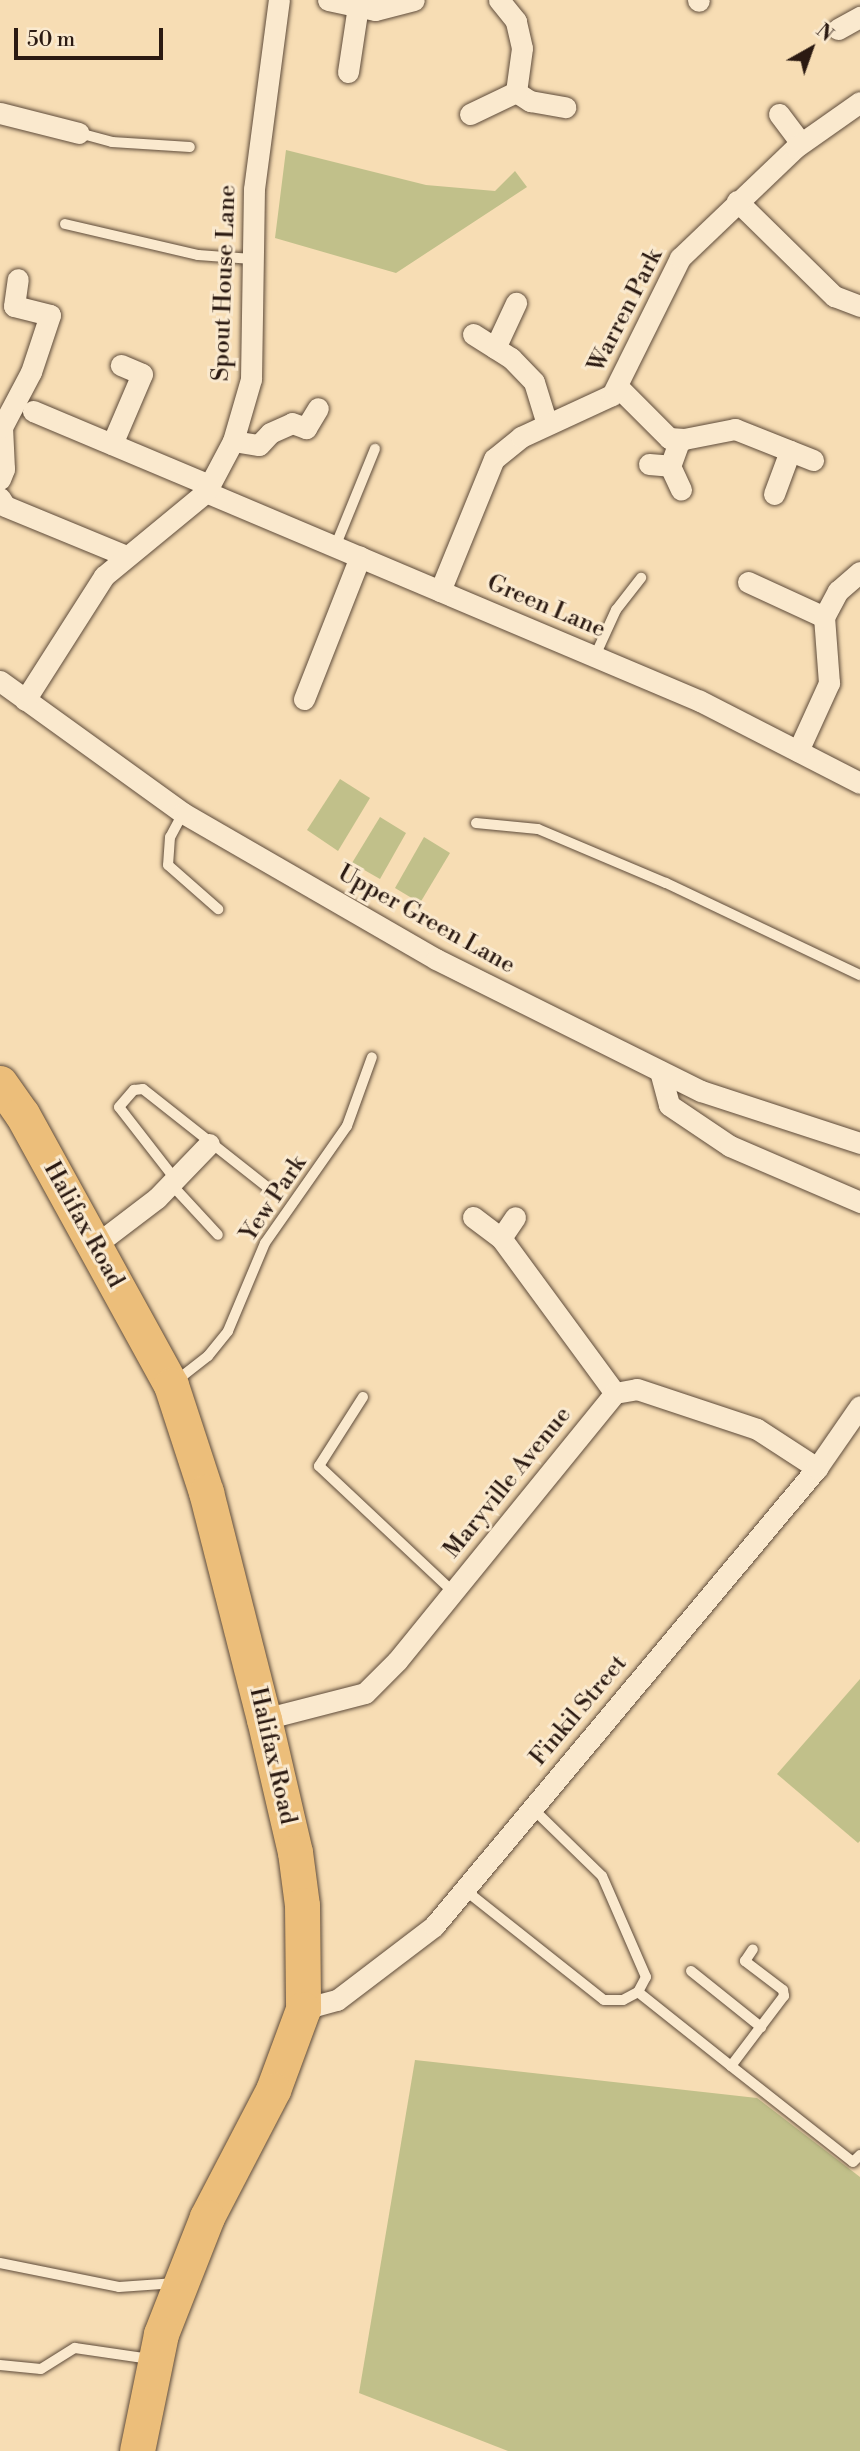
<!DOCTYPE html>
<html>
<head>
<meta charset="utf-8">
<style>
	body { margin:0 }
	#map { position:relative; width:860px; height:2451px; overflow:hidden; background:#f7ddb4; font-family:"Libre Bodoni",serif }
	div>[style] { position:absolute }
	.green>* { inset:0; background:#c1c08a }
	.roads { filter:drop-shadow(0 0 2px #5e4b3a) drop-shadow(0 0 2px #5e4b3a) }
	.lane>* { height:10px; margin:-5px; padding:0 5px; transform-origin:5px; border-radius:5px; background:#fae9ce }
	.street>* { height:21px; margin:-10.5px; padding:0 10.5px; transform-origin:10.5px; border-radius:10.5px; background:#fae9ce }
	.primary>* { height:35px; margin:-17.5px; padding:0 17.5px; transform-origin:17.5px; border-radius:17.5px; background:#ecbe7a }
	span { translate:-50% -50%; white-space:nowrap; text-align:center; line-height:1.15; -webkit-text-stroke:6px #fae9ce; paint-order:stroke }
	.street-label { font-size:24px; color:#2b1a12 }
	.north { position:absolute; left:776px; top:14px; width:70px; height:70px; -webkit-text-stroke:5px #fae9ce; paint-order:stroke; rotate:40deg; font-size:19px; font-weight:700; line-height:28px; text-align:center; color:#2b1a12 }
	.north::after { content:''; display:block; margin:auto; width:24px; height:32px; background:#2b1a12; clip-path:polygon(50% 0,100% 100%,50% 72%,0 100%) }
	.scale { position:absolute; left:14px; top:28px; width:149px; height:32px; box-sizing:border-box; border:4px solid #2b1a12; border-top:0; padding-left:9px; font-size:21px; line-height:24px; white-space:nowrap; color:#2b1a12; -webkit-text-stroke:5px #fae9ce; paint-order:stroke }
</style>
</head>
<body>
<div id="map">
	<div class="green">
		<i style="clip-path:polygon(286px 150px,426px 185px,495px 191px,515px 171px,527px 187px,396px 273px,275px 238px)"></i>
		<i style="clip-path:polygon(340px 779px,370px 798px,338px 851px,307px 830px)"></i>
		<i style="clip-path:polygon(380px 817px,406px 833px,380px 879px,352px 863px)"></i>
		<i style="clip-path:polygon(424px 837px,450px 853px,420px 903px,395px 888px)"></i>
		<i style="clip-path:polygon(860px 1679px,860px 1841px,858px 1843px,777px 1774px)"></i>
		<i style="clip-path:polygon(415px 2060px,757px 2098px,860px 2177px,860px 2451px,508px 2451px,359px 2393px)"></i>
	</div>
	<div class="roads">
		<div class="lane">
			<i style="left:79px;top:133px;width:34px;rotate:15deg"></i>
			<i style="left:112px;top:142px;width:78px;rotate:3.7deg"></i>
			<i style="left:65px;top:224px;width:137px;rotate:13.1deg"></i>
			<i style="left:198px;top:255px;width:54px;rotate:4.2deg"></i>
			<i style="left:335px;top:547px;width:106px;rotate:-67.8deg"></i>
			<i style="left:595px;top:656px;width:51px;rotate:-65.5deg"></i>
			<i style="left:616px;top:610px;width:41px;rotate:-52deg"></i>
			<i style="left:183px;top:813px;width:27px;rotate:118deg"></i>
			<i style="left:170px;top:837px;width:28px;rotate:94deg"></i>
			<i style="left:168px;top:865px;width:67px;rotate:41.3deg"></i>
			<i style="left:476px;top:823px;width:62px;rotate:5.5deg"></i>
			<i style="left:538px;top:829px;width:139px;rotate:22.9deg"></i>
			<i style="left:666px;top:883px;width:215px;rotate:25.4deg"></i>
			<i style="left:175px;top:1179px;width:91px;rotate:-127.9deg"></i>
			<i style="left:119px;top:1107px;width:23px;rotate:-49deg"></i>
			<i style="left:134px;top:1090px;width:9px;rotate:-6deg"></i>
			<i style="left:143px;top:1089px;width:163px;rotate:38.3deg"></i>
			<i style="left:171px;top:1184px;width:69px;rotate:47.3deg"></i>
			<i style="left:176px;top:1381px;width:41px;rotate:-38deg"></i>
			<i style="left:208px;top:1356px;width:32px;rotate:-51deg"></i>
			<i style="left:228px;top:1331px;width:95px;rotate:-67.2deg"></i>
			<i style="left:265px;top:1243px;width:143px;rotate:-55deg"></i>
			<i style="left:347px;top:1126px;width:73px;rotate:-70.1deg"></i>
			<i style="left:363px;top:1397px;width:82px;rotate:122.5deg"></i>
			<i style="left:319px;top:1466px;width:184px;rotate:43.2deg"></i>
			<i style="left:465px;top:1890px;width:177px;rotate:38.4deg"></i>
			<i style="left:604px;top:2000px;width:19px"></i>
			<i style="left:623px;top:2000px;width:17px;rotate:-28deg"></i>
			<i style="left:638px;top:1992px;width:17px;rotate:-62deg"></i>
			<i style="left:646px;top:1977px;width:110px;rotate:-113.5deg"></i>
			<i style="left:602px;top:1876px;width:98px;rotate:-135.8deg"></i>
			<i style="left:691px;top:1971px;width:90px;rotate:38.7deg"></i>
			<i style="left:638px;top:1992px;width:119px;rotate:38.5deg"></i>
			<i style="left:731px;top:2066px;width:88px;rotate:-52.9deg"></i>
			<i style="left:784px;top:1996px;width:6px;rotate:-99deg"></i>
			<i style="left:783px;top:1990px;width:48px;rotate:-142.7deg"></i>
			<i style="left:745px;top:1961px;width:14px;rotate:-56deg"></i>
			<i style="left:731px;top:2066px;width:155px;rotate:38.2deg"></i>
			<i style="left:853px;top:2162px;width:10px;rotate:-45deg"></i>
			<i style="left:0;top:2263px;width:121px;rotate:11.4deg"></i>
			<i style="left:119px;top:2287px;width:57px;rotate:-4deg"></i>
			<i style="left:0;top:2365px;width:41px;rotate:5.6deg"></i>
			<i style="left:41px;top:2369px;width:40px;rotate:-32deg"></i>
			<i style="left:75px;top:2348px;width:76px;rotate:8.3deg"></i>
		</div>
		<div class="street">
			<i style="left:328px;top:0;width:48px;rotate:12deg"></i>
			<i style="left:375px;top:10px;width:40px;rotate:-14.4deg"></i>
			<i style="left:698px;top:0;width:1px;rotate:45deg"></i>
			<i style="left:838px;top:29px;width:25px;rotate:-29deg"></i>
			<i style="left:348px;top:72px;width:67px;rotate:-81.4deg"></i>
			<i style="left:516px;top:92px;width:17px;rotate:33deg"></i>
			<i style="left:530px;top:101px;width:36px;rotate:10deg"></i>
			<i style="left:0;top:113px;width:81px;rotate:14.2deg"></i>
			<i style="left:470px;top:114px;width:51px;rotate:-25.6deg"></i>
			<i style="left:516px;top:92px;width:44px;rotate:-82.2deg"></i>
			<i style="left:522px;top:48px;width:28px;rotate:-103deg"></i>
			<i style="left:516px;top:21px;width:27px;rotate:-129deg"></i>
			<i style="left:779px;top:114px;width:36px;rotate:53deg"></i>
			<i style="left:737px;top:201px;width:136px;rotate:44.4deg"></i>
			<i style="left:834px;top:296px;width:28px;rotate:21deg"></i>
			<i style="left:473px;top:334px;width:45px;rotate:32.3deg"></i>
			<i style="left:511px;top:358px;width:33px;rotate:46deg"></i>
			<i style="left:534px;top:382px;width:44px;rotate:72.8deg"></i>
			<i style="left:495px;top:348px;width:50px;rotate:-65deg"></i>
			<i style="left:617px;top:386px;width:74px;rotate:45deg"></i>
			<i style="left:669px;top:438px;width:15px;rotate:4deg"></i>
			<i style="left:684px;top:439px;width:52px;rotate:-11.1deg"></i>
			<i style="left:735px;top:429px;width:84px;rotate:21.7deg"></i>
			<i style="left:33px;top:411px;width:191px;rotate:22.8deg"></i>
			<i style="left:680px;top:439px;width:29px;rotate:110deg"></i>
			<i style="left:670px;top:466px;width:26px;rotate:65deg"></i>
			<i style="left:233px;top:441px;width:26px;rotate:9deg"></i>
			<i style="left:259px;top:445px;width:16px;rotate:-47deg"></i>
			<i style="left:270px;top:433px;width:24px;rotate:-24deg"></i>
			<i style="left:292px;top:423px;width:15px;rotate:20deg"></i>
			<i style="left:306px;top:428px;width:23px;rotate:-59deg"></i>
			<i style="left:112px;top:444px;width:76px;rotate:-66.8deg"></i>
			<i style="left:142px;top:374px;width:23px;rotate:-157deg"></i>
			<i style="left:649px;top:464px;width:21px;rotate:5deg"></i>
			<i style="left:0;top:479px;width:11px;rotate:-68deg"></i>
			<i style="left:4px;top:469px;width:42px;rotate:-92.7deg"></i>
			<i style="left:2px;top:427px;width:62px;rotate:-62.2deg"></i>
			<i style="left:31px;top:372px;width:60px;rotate:-71.6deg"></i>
			<i style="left:50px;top:315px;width:37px;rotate:-166deg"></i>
			<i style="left:14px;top:306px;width:27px;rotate:-82deg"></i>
			<i style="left:206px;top:492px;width:536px;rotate:22.93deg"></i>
			<i style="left:700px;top:701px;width:180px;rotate:27.1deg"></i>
			<i style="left:774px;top:494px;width:46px;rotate:-69.6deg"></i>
			<i style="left:0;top:498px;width:9px;rotate:58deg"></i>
			<i style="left:5px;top:506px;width:129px;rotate:22.4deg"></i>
			<i style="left:748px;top:582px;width:84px;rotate:24.7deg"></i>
			<i style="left:440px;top:591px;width:143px;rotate:-67.8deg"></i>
			<i style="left:494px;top:459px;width:35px;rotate:-39deg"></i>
			<i style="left:521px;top:437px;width:100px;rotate:-24.8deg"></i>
			<i style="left:612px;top:395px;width:153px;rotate:-63.6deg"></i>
			<i style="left:680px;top:258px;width:161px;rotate:-43.7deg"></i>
			<i style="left:796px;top:147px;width:78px;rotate:-35.1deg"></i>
			<i style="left:0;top:681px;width:226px;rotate:35.8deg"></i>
			<i style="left:183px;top:813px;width:292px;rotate:30deg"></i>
			<i style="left:436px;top:959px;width:296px;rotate:26.5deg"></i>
			<i style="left:701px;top:1091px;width:167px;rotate:18.1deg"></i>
			<i style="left:304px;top:699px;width:153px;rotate:-68.5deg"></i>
			<i style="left:25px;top:700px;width:147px;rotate:-57.5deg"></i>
			<i style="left:104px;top:576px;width:132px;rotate:-39.5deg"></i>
			<i style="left:206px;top:492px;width:58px;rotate:-62.1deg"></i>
			<i style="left:233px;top:441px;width:65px;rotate:-73.8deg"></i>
			<i style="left:251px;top:379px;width:190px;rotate:-89.1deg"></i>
			<i style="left:254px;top:189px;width:191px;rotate:-82.5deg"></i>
			<i style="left:798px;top:751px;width:75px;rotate:-65.5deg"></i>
			<i style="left:829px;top:683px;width:66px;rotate:-94.3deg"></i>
			<i style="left:824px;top:617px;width:30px;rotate:-62deg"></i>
			<i style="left:838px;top:591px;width:29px;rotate:-41deg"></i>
			<i style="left:660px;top:1071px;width:35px;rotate:75deg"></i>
			<i style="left:669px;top:1105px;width:73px;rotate:33.9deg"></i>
			<i style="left:730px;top:1146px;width:142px;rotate:23.3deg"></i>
			<i style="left:473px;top:1217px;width:35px;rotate:37deg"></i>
			<i style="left:501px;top:1238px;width:192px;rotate:53.7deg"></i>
			<i style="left:501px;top:1238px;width:25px;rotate:-56deg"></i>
			<i style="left:94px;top:1246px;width:79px;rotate:-37.3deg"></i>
			<i style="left:157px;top:1198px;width:75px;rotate:-46.1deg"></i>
			<i style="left:264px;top:1719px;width:104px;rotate:-14.4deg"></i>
			<i style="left:365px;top:1693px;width:45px;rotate:-45deg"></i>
			<i style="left:397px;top:1661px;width:345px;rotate:-50.9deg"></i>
			<i style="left:615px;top:1393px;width:22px;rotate:-10deg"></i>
			<i style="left:637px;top:1389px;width:126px;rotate:18.4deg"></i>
			<i style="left:757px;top:1429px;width:72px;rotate:33deg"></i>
			<i style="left:303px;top:2009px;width:35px;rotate:-15deg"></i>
			<i style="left:337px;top:2000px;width:122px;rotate:-37.3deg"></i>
			<i style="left:434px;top:1926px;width:597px;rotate:-50.1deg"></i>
			<i style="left:817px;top:1468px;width:75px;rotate:-55.3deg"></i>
		</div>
		<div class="primary">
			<i style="left:0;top:1083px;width:38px;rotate:55deg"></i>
			<i style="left:22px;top:1114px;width:309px;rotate:61.2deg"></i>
			<i style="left:171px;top:1385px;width:113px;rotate:71.9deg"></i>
			<i style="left:206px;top:1492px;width:234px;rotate:75.7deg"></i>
			<i style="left:264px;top:1719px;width:137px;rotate:76.9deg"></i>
			<i style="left:295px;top:1852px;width:53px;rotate:82.5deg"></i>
			<i style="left:302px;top:1905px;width:104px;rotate:89.4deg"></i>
			<i style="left:303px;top:2009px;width:86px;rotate:110.3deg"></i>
			<i style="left:273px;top:2090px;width:143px;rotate:117.5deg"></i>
			<i style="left:207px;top:2217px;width:126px;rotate:111.5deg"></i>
			<i style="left:161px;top:2334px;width:119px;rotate:101.6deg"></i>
		</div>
	</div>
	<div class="street-label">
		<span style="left:225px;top:283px;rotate:-88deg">Spout House Lane</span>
		<span style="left:626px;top:311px;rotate:-63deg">Warren Park</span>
		<span style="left:546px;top:607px;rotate:23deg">Green Lane</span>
		<span style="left:426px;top:920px;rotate:29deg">Upper Green Lane</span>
		<span style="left:274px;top:1199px;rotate:-56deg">Yew Park</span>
		<span style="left:83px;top:1225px;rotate:61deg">Halifax Road</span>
		<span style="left:508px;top:1483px;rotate:-51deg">Maryville Avenue</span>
		<span style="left:579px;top:1711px;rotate:-50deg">Finkil Street</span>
		<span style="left:272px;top:1756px;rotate:77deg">Halifax Road</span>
	</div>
	<div class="north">N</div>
	<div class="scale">50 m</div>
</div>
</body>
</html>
